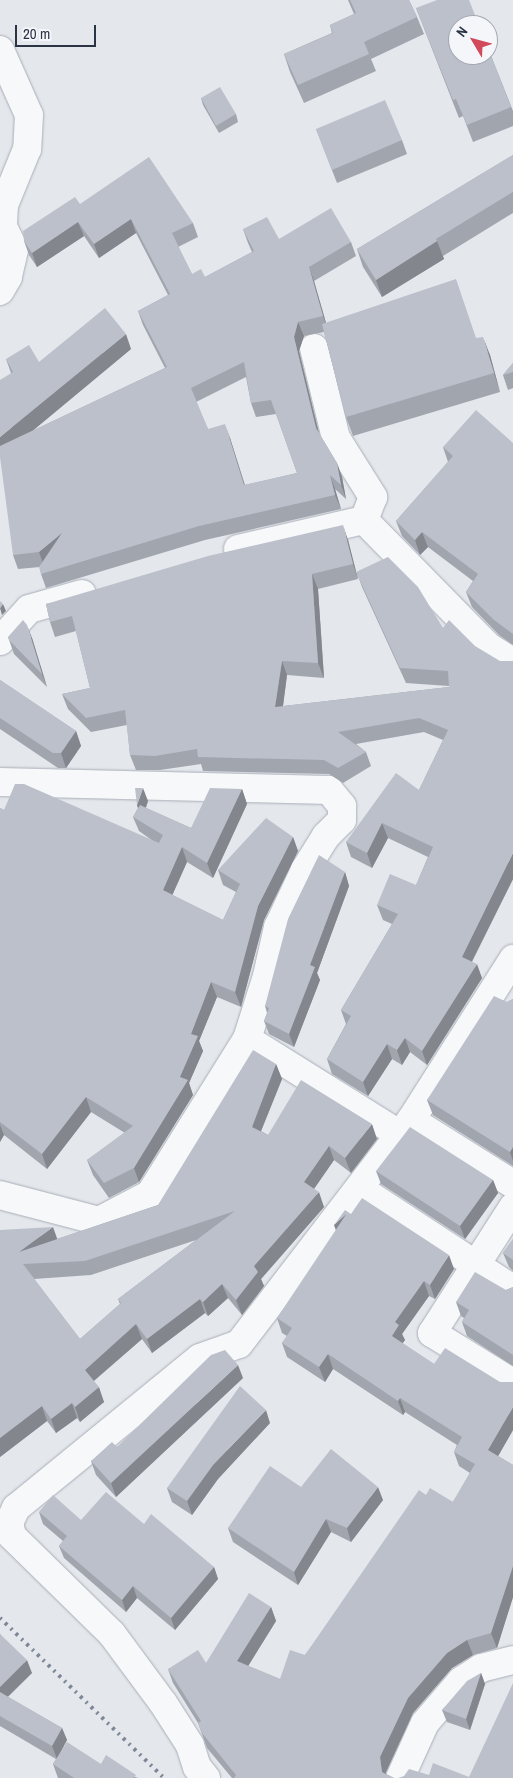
<!DOCTYPE html>
<html>
<head>
<meta charset="utf-8">
<style>
	body { margin:0 }
	#map { position:relative; width:513px; height:1778px; overflow:hidden; background:#e4e7ec; font-family:"Archivo Narrow",sans-serif }
	div>[style] { position:absolute }
	.roads { filter:drop-shadow(0 0 1px #a9aeb7) drop-shadow(0 0 1px #a9aeb7) }
	.minor>* { height:28px; margin:-14px; padding:0 14px; transform-origin:14px; border-radius:14px; background:#f7f8fa }
	.rail>* { height:4px; margin-top:-2px; transform-origin:0; background:repeating-linear-gradient(90deg,#7d8696 0 2.5px,transparent 0 7.5px) }
	.wall>* { inset:0; background:#a1a5ae }
	.shaded-wall>* { inset:0; background:#83868d }
	.building>* { inset:0; background:#bbc0ca }
	span { translate:-50% -50%; white-space:nowrap; text-align:center; line-height:1.15; -webkit-text-stroke:4px #f4f6f9; paint-order:stroke }
	.north { position:absolute; left:448px; top:15px; width:50px; height:50px; box-sizing:border-box; background:#f4f6f9; border:1px solid #a4a8b1; border-radius:50%; rotate:307deg; font-size:14px; font-weight:700; line-height:20px; text-align:center; color:#2b3445 }
	.north::after { content:''; display:block; margin:auto; width:18px; height:22px; background:#d1495b; clip-path:polygon(50% 0,100% 100%,50% 72%,0 100%) }
	.scale { position:absolute; left:15px; top:25px; width:81px; height:22px; box-sizing:border-box; border:2px solid #2b3445; border-top:0; padding-left:6px; font-size:15px; line-height:18px; white-space:nowrap; color:#2b3445; -webkit-text-stroke:4px #f4f6f9; paint-order:stroke }
</style>
</head>
<body>
<div id="map">
	<div class="roads">
		<div class="minor">
			<i style="left:0;top:50px;width:71px;rotate:66deg"></i>
			<i style="left:29px;top:115px;width:34px;rotate:93deg"></i>
			<i style="left:27px;top:149px;width:61px;rotate:112.3deg"></i>
			<i style="left:4px;top:205px;width:22px;rotate:93deg"></i>
			<i style="left:3px;top:227px;width:25px;rotate:64deg"></i>
			<i style="left:14px;top:250px;width:28px;rotate:103deg"></i>
			<i style="left:8px;top:277px;width:16px;rotate:120deg"></i>
			<i style="left:314px;top:348px;width:93px;rotate:76.3deg"></i>
			<i style="left:336px;top:438px;width:70px;rotate:57.9deg"></i>
			<i style="left:373px;top:497px;width:25px;rotate:111deg"></i>
			<i style="left:364px;top:520px;width:178px;rotate:45.5deg"></i>
			<i style="left:489px;top:647px;width:28px;rotate:32deg"></i>
			<i style="left:238px;top:549px;width:129px;rotate:-13deg"></i>
			<i style="left:0;top:641px;width:43px;rotate:-47.8deg"></i>
			<i style="left:29px;top:609px;width:55px;rotate:-15.8deg"></i>
			<i style="left:0;top:782px;width:329px;rotate:1.4deg"></i>
			<i style="left:329px;top:790px;width:21px;rotate:51deg"></i>
			<i style="left:342px;top:806px;width:14px;rotate:90deg"></i>
			<i style="left:342px;top:820px;width:23px;rotate:135deg"></i>
			<i style="left:326px;top:836px;width:40px;rotate:122deg"></i>
			<i style="left:305px;top:870px;width:63px;rotate:115.3deg"></i>
			<i style="left:278px;top:927px;width:50px;rotate:102.7deg"></i>
			<i style="left:267px;top:976px;width:66px;rotate:107.6deg"></i>
			<i style="left:247px;top:1039px;width:183px;rotate:122deg"></i>
			<i style="left:150px;top:1194px;width:58px;rotate:152.1deg"></i>
			<i style="left:99px;top:1221px;width:102px;rotate:-165.3deg"></i>
			<i style="left:247px;top:1039px;width:179px;rotate:32deg"></i>
			<i style="left:411px;top:1120px;width:120px;rotate:32.1deg"></i>
			<i style="left:360px;top:1189px;width:183px;rotate:33.2deg"></i>
			<i style="left:513px;top:1207px;width:150px;rotate:122.7deg"></i>
			<i style="left:432px;top:1333px;width:95px;rotate:31.7deg"></i>
			<i style="left:206px;top:1778px;width:14px;rotate:-129deg"></i>
			<i style="left:197px;top:1767px;width:23px;rotate:-108deg"></i>
			<i style="left:190px;top:1745px;width:50px;rotate:-122.7deg"></i>
			<i style="left:163px;top:1703px;width:86px;rotate:-126.5deg"></i>
			<i style="left:112px;top:1634px;width:140px;rotate:-135.6deg"></i>
			<i style="left:12px;top:1536px;width:13px;rotate:-103deg"></i>
			<i style="left:9px;top:1523px;width:17px;rotate:-65deg"></i>
			<i style="left:16px;top:1508px;width:237px;rotate:-39.2deg"></i>
			<i style="left:200px;top:1358px;width:41px;rotate:-19.7deg"></i>
			<i style="left:239px;top:1344px;width:282px;rotate:-52.5deg"></i>
			<i style="left:411px;top:1120px;width:191px;rotate:-57.6deg"></i>
			<i style="left:400px;top:1778px;width:60px;rotate:-65.6deg"></i>
			<i style="left:425px;top:1723px;width:55px;rotate:-49.4deg"></i>
			<i style="left:461px;top:1681px;width:24px;rotate:-33deg"></i>
			<i style="left:481px;top:1668px;width:33px;rotate:-14deg"></i>
		</div>
	</div>
	<div class="rail">
		<i style="left:0;top:1618px;width:229px;rotate:44.3deg"></i>
	</div>
	<div class="wall">
		<i style="clip-path:polygon(348px 0,409px 0,417px 17px,424px 34px,371px 59px,376px 71px,304px 103px,290px 72px,284px 54px,332px 33px,330px 25px,354px 14px)"></i>
		<i style="clip-path:polygon(416px 8px,488px 48px,513px 111px,513px 126px,473px 142px,463px 116px,459px 118px)"></i>
		<i style="clip-path:polygon(201px 98px,236px 114px,238px 122px,219px 133px,203px 105px)"></i>
		<i style="clip-path:polygon(316px 129px,402px 140px,407px 154px,337px 183px)"></i>
		<i style="clip-path:polygon(513px 155px,513px 213px,443px 256px,444px 259px,382px 297px,363px 267px,357px 249px)"></i>
		<i style="clip-path:polygon(evenodd,80px 204px,193px 223px,198px 237px,178px 247px,192px 274px,205px 277px,252px 252px,248px 243px,243px 229px,279px 239px,351px 242px,356px 256px,314px 281px,326px 323px,477px 338px,490px 355px,500px 392px,353px 436px,346px 417px,324px 332px,304px 336px,299px 351px,319px 433px,337px 463px,342px 477px,346px 499px,335px 489px,341px 509px,205px 540px,46px 588px,41px 574px,40px 567px,18px 569px,13px 555px,11px 373px,6px 359px,39px 362px,131px 349px,32px 431px,165px 368px,143px 325px,138px 311px,168px 295px,136px 233px,99px 258px,84px 236px,37px 267px,29px 255px,24px 241px,80px 204px,246px 377px,251px 403px,256px 417px,276px 414px,297px 473px,245px 485px,230px 438px,208px 429px,196px 402px,246px 377px)"></i>
		<i style="clip-path:polygon(513px 363px,513px 388px,508px 390px,503px 375px)"></i>
		<i style="clip-path:polygon(513px 443px,513px 645px,499px 635px,472px 607px,466px 592px,473px 581px,428px 547px,420px 555px,402px 536px,396px 521px,448px 462px,443px 447px)"></i>
		<i style="clip-path:polygon(evenodd,348px 540px,356px 572px,443px 628px,513px 879px,472px 962px,482px 978px,427px 1065px,410px 1052px,402px 1065px,392px 1059px,368px 1096px,332px 1074px,327px 1059px,346px 1024px,341px 1010px,392px 924px,383px 920px,377px 905px,416px 885px,428px 857px,388px 838px,372px 868px,351px 857px,346px 842px,419px 790px,443px 740px,424px 732px,356px 744px,366px 752px,371px 766px,343px 783px,329px 774px,203px 771px,201px 764px,160px 770px,136px 770px,130px 755px,127px 725px,91px 732px,68px 709px,62px 694px,90px 688px,76px 631px,55px 637px,50px 622px,46px 604px,348px 540px,357px 573px,362px 587px,406px 683px,449px 686px,449px 687px,283px 706px,287px 675px,324px 678px,318px 589px,358px 579px,357px 573px)"></i>
		<i style="clip-path:polygon(8px 637px,32px 638px,47px 687px,14px 654px)"></i>
		<i style="clip-path:polygon(0 680px,76px 731px,81px 746px,66px 768px,58px 768px,0 729px)"></i>
		<i style="clip-path:polygon(242px 789px,247px 804px,213px 878px,187px 862px,172px 895px,223px 920px,236px 892px,223px 885px,218px 870px,293px 837px,298px 851px,264px 920px,241px 1007px,217px 997px,199px 1041px,203px 1051px,189px 1083px,193px 1095px,139px 1182px,109px 1198px,93px 1175px,87px 1160px,125px 1133px,91px 1112px,47px 1169px,4px 1135px,0 1142px,0 808px,4px 810px,153px 841px,139px 831px,133px 817px,138px 808px,137px 805px,148px 801px,146px 808px,191px 828px)"></i>
		<i style="clip-path:polygon(345px 872px,349px 886px,317px 973px,320px 980px,294px 1047px,269px 1034px,264px 1021px,267px 1013px,265px 1006px)"></i>
		<i style="clip-path:polygon(513px 999px,513px 1166px,433px 1115px,427px 1100px,507px 1002px)"></i>
		<i style="clip-path:polygon(evenodd,276px 1064px,282px 1079px,261px 1131px,268px 1135px,377px 1139px,351px 1173px,334px 1160px,314px 1189px,324px 1207px,261px 1279px,264px 1286px,242px 1315px,228px 1298px,208px 1316px,205px 1313px,152px 1353px,142px 1339px,94px 1381px,104px 1402px,80px 1422px,77px 1418px,56px 1433px,47px 1421px,0 1457px,0 1230px,57px 1239px,158px 1205px,276px 1064px,196px 1240px,118px 1299px,120px 1304px,80px 1339px,34px 1279px,91px 1275px,196px 1240px)"></i>
		<i style="clip-path:polygon(376px 1171px,493px 1180px,498px 1193px,465px 1239px,381px 1184px)"></i>
		<i style="clip-path:polygon(351px 1214px,454px 1269px,435px 1299px,429px 1296px,402px 1334px,405px 1340px,402px 1343px,434px 1364px,500px 1382px,513px 1430px,498px 1456px,513px 1465px,513px 1597px,497px 1648px,473px 1655px,452px 1668px,413px 1713px,386px 1772px,386px 1774px,394px 1778px,232px 1778px,207px 1748px,198px 1723px,173px 1683px,168px 1669px,206px 1663px,271px 1607px,276px 1621px,248px 1666px,280px 1679px,305px 1655px,426px 1495px,453px 1502px,470px 1473px,459px 1466px,454px 1452px,457px 1445px,405px 1412px,403px 1415px,333px 1369px,325px 1382px,287px 1357px,282px 1343px,287px 1336px,282px 1333px,277px 1318px)"></i>
		<i style="clip-path:polygon(513px 1239px,513px 1271px,509px 1267px,503px 1253px)"></i>
		<i style="clip-path:polygon(513px 1287px,513px 1366px,467px 1336px,462px 1322px,464px 1318px,461px 1316px,456px 1302px,506px 1290px)"></i>
		<i style="clip-path:polygon(243px 1378px,116px 1497px,96px 1475px,91px 1461px)"></i>
		<i style="clip-path:polygon(270px 1423px,218px 1479px,192px 1515px,172px 1502px,167px 1488px)"></i>
		<i style="clip-path:polygon(301px 1487px,383px 1500px,351px 1542px,331px 1532px,298px 1585px,233px 1542px,228px 1528px)"></i>
		<i style="clip-path:polygon(39px 1512px,81px 1520px,144px 1524px,214px 1567px,218px 1579px,175px 1630px,137px 1598px,126px 1612px,64px 1558px,59px 1546px,63px 1541px,43px 1524px)"></i>
		<i style="clip-path:polygon(0 1634px,32px 1673px,8px 1697px,62px 1728px,67px 1740px,59px 1755px,101px 1764px,138px 1778px,58px 1778px,53px 1764px,56px 1759px,0 1726px)"></i>
		<i style="clip-path:polygon(481px 1673px,485px 1684px,470px 1730px,447px 1722px,442px 1710px)"></i>
	</div>
	<div class="shaded-wall">
		<i style="clip-path:polygon(131px 219px,136px 233px,99px 258px,94px 244px)"></i>
		<i style="clip-path:polygon(78px 222px,84px 236px,37px 267px,32px 253px)"></i>
		<i style="clip-path:polygon(437px 241px,444px 259px,382px 297px,376px 280px)"></i>
		<i style="clip-path:polygon(309px 267px,314px 281px,328px 330px,323px 316px)"></i>
		<i style="clip-path:polygon(298px 322px,304px 336px,299px 351px,321px 442px,316px 428px,294px 337px)"></i>
		<i style="clip-path:polygon(126px 334px,131px 349px,0 458px,0 437px)"></i>
		<i style="clip-path:polygon(483px 337px,490px 355px,500px 392px,494px 373px)"></i>
		<i style="clip-path:polygon(225px 424px,230px 438px,249px 499px,244px 485px)"></i>
		<i style="clip-path:polygon(337px 463px,342px 477px,346px 499px,341px 485px)"></i>
		<i style="clip-path:polygon(330px 475px,335px 489px,341px 509px,335px 495px)"></i>
		<i style="clip-path:polygon(343px 525px,348px 540px,358px 579px,353px 564px)"></i>
		<i style="clip-path:polygon(422px 532px,428px 547px,420px 555px,415px 540px)"></i>
		<i style="clip-path:polygon(62px 533px,44px 566px,39px 552px)"></i>
		<i style="clip-path:polygon(312px 574px,318px 589px,324px 678px,318px 663px)"></i>
		<i style="clip-path:polygon(3px 604px,6px 611px,2px 615px,0 608px)"></i>
		<i style="clip-path:polygon(27px 625px,32px 638px,47px 687px,42px 674px)"></i>
		<i style="clip-path:polygon(282px 661px,287px 675px,281px 721px,275px 707px)"></i>
		<i style="clip-path:polygon(76px 731px,81px 746px,66px 768px,61px 753px)"></i>
		<i style="clip-path:polygon(143px 788px,148px 801px,142px 818px,137px 805px)"></i>
		<i style="clip-path:polygon(242px 789px,247px 804px,213px 878px,207px 863px)"></i>
		<i style="clip-path:polygon(382px 823px,388px 838px,372px 868px,367px 853px)"></i>
		<i style="clip-path:polygon(293px 837px,298px 851px,264px 920px,241px 1007px,235px 992px,258px 906px)"></i>
		<i style="clip-path:polygon(182px 847px,187px 862px,168px 905px,163px 890px)"></i>
		<i style="clip-path:polygon(513px 853px,513px 879px,467px 971px,462px 957px)"></i>
		<i style="clip-path:polygon(345px 872px,349px 886px,317px 973px,320px 980px,294px 1047px,289px 1034px,310px 965px)"></i>
		<i style="clip-path:polygon(477px 964px,482px 978px,427px 1065px,422px 1051px)"></i>
		<i style="clip-path:polygon(211px 982px,217px 997px,199px 1041px,203px 1051px,189px 1083px,193px 1095px,139px 1182px,134px 1168px,180px 1077px,191px 1034px)"></i>
		<i style="clip-path:polygon(405px 1038px,410px 1052px,402px 1065px,397px 1050px)"></i>
		<i style="clip-path:polygon(387px 1044px,392px 1059px,368px 1096px,363px 1082px)"></i>
		<i style="clip-path:polygon(276px 1064px,282px 1079px,257px 1141px,252px 1127px)"></i>
		<i style="clip-path:polygon(86px 1097px,91px 1112px,47px 1169px,42px 1154px)"></i>
		<i style="clip-path:polygon(372px 1124px,377px 1139px,351px 1173px,345px 1158px)"></i>
		<i style="clip-path:polygon(0 1125px,4px 1135px,0 1142px)"></i>
		<i style="clip-path:polygon(329px 1146px,334px 1160px,309px 1196px,304px 1182px)"></i>
		<i style="clip-path:polygon(513px 1147px,513px 1161px,510px 1152px)"></i>
		<i style="clip-path:polygon(493px 1180px,498px 1193px,465px 1239px,460px 1226px)"></i>
		<i style="clip-path:polygon(319px 1192px,324px 1207px,261px 1279px,264px 1286px,242px 1315px,236px 1300px,254px 1266px)"></i>
		<i style="clip-path:polygon(347px 1213px,339px 1239px,334px 1225px)"></i>
		<i style="clip-path:polygon(53px 1227px,58px 1241px,19px 1252px)"></i>
		<i style="clip-path:polygon(449px 1255px,454px 1269px,435px 1299px,430px 1285px)"></i>
		<i style="clip-path:polygon(424px 1281px,429px 1296px,402px 1334px,405px 1340px,397px 1351px,392px 1336px,395px 1322px)"></i>
		<i style="clip-path:polygon(222px 1284px,228px 1298px,208px 1316px,203px 1302px)"></i>
		<i style="clip-path:polygon(200px 1299px,205px 1313px,152px 1353px,147px 1339px)"></i>
		<i style="clip-path:polygon(136px 1324px,142px 1339px,90px 1384px,85px 1370px)"></i>
		<i style="clip-path:polygon(328px 1354px,333px 1369px,325px 1382px,319px 1367px)"></i>
		<i style="clip-path:polygon(238px 1365px,243px 1378px,116px 1497px,111px 1483px)"></i>
		<i style="clip-path:polygon(99px 1387px,104px 1402px,80px 1422px,75px 1407px)"></i>
		<i style="clip-path:polygon(400px 1398px,405px 1412px,403px 1415px,398px 1401px)"></i>
		<i style="clip-path:polygon(72px 1403px,77px 1418px,56px 1433px,51px 1419px)"></i>
		<i style="clip-path:polygon(42px 1406px,47px 1421px,0 1457px,0 1438px)"></i>
		<i style="clip-path:polygon(513px 1407px,513px 1430px,493px 1465px,488px 1450px)"></i>
		<i style="clip-path:polygon(266px 1410px,270px 1423px,218px 1479px,192px 1515px,187px 1501px,213px 1465px)"></i>
		<i style="clip-path:polygon(378px 1487px,383px 1500px,351px 1542px,347px 1528px)"></i>
		<i style="clip-path:polygon(326px 1519px,331px 1532px,298px 1585px,294px 1572px)"></i>
		<i style="clip-path:polygon(513px 1566px,513px 1597px,497px 1648px,491px 1633px)"></i>
		<i style="clip-path:polygon(214px 1567px,218px 1579px,175px 1630px,171px 1618px)"></i>
		<i style="clip-path:polygon(133px 1586px,137px 1598px,126px 1612px,122px 1600px)"></i>
		<i style="clip-path:polygon(271px 1607px,276px 1621px,242px 1676px,237px 1661px)"></i>
		<i style="clip-path:polygon(467px 1640px,473px 1655px,452px 1668px,413px 1713px,386px 1772px,386px 1778px,382px 1772px,380px 1757px,408px 1698px,447px 1653px)"></i>
		<i style="clip-path:polygon(27px 1660px,32px 1673px,1px 1703px,0 1699px,0 1687px)"></i>
		<i style="clip-path:polygon(481px 1673px,485px 1684px,470px 1730px,466px 1719px)"></i>
		<i style="clip-path:polygon(62px 1728px,67px 1740px,57px 1759px,52px 1746px)"></i>
	</div>
	<div class="building">
		<i style="clip-path:polygon(350px 0,409px 0,417px 17px,364px 42px,369px 54px,298px 85px,284px 54px,333px 33px,330px 25px,356px 13px)"></i>
		<i style="clip-path:polygon(437px 0,469px 0,479px 25px,458px 25px,458px 55px,488px 55px,488px 48px,511px 107px,467px 125px,456px 99px,453px 100px,416px 8px)"></i>
		<i style="clip-path:polygon(220px 87px,236px 114px,216px 126px,201px 98px)"></i>
		<i style="clip-path:polygon(385px 100px,402px 140px,332px 170px,316px 129px)"></i>
		<i style="clip-path:polygon(513px 155px,513px 192px,436px 239px,437px 241px,376px 280px,357px 249px)"></i>
		<i style="clip-path:polygon(evenodd,149px 157px,193px 223px,172px 233px,192px 274px,201px 269px,205px 277px,254px 251px,243px 229px,267px 217px,279px 239px,331px 208px,351px 242px,309px 267px,323px 316px,298px 322px,294px 337px,316px 428px,337px 463px,341px 485px,330px 475px,335px 495px,199px 526px,41px 574px,39px 567px,62px 533px,39px 552px,13px 555px,0 457px,0 446px,167px 367px,138px 311px,170px 294px,131px 219px,94px 244px,78px 222px,32px 253px,24px 241px,23px 231px,75px 197px,80px 204px,149px 157px,244px 362px,251px 403px,271px 400px,297px 473px,244px 485px,225px 424px,208px 429px,191px 388px,244px 362px)"></i>
		<i style="clip-path:polygon(456px 279px,476px 338px,483px 337px,494px 373px,346px 417px,322px 324px)"></i>
		<i style="clip-path:polygon(105px 308px,126px 334px,0 437px,0 380px,13px 372px,6px 359px,29px 345px,39px 362px)"></i>
		<i style="clip-path:polygon(513px 363px,513px 372px,503px 375px)"></i>
		<i style="clip-path:polygon(476px 410px,513px 443px,513px 634px,494px 620px,466px 592px,478px 574px,422px 532px,415px 540px,396px 521px,453px 456px,443px 447px)"></i>
		<i style="clip-path:polygon(343px 525px,353px 564px,312px 574px,318px 663px,282px 661px,275px 707px,449px 687px,448px 671px,400px 668px,356px 572px,388px 557px,418px 587px,443px 628px,449px 620px,475px 646px,500px 661px,513px 661px,513px 853px,462px 957px,477px 964px,422px 1051px,405px 1038px,397px 1050px,387px 1044px,363px 1082px,327px 1059px,351px 1016px,341px 1010px,398px 914px,377px 905px,390px 874px,416px 885px,433px 847px,382px 823px,367px 853px,346px 842px,396px 773px,419px 790px,448px 730px,419px 718px,338px 732px,366px 752px,338px 768px,324px 760px,198px 757px,197px 749px,155px 756px,130px 755px,125px 710px,86px 718px,62px 694px,90px 688px,72px 616px,50px 622px,46px 604px,208px 556px)"></i>
		<i style="clip-path:polygon(0 601px,3px 604px,0 608px)"></i>
		<i style="clip-path:polygon(23px 620px,27px 625px,42px 674px,9px 640px,8px 637px)"></i>
		<i style="clip-path:polygon(0 680px,76px 731px,61px 753px,53px 753px,0 718px)"></i>
		<i style="clip-path:polygon(15px 784px,24px 784px,159px 843px,163px 835px,133px 817px,140px 805px,191px 828px,210px 788px,242px 789px,207px 863px,182px 847px,163px 890px,223px 920px,240px 884px,218px 870px,266px 818px,293px 837px,258px 906px,235px 992px,211px 982px,191px 1034px,198px 1036px,180px 1077px,188px 1080px,134px 1168px,104px 1183px,87px 1160px,133px 1126px,86px 1097px,42px 1154px,0 1122px,0 808px,4px 810px)"></i>
		<i style="clip-path:polygon(135px 788px,143px 788px,137px 805px)"></i>
		<i style="clip-path:polygon(319px 855px,345px 872px,310px 965px,315px 967px,289px 1034px,264px 1021px,269px 1008px,265px 1006px,288px 919px)"></i>
		<i style="clip-path:polygon(494px 996px,507px 1002px,513px 999px,513px 1147px,510px 1152px,427px 1100px)"></i>
		<i style="clip-path:polygon(evenodd,253px 1050px,276px 1064px,252px 1127px,268px 1135px,301px 1080px,372px 1124px,345px 1158px,329px 1146px,304px 1182px,319px 1192px,254px 1266px,258px 1272px,236px 1300px,222px 1284px,203px 1302px,200px 1299px,147px 1339px,136px 1324px,85px 1370px,99px 1387px,75px 1407px,72px 1403px,51px 1419px,42px 1406px,0 1438px,0 1230px,53px 1227px,19px 1252px,158px 1205px,253px 1050px,235px 1211px,118px 1299px,121px 1303px,80px 1339px,23px 1264px,85px 1261px,235px 1211px)"></i>
		<i style="clip-path:polygon(410px 1127px,493px 1180px,460px 1226px,376px 1171px)"></i>
		<i style="clip-path:polygon(362px 1198px,449px 1255px,430px 1285px,424px 1281px,395px 1322px,399px 1325px,392px 1336px,434px 1364px,445px 1348px,500px 1382px,513px 1382px,513px 1407px,488px 1450px,513px 1465px,513px 1566px,491px 1633px,467px 1640px,447px 1653px,408px 1698px,380px 1757px,382px 1772px,394px 1778px,234px 1778px,236px 1775px,202px 1733px,198px 1723px,201px 1721px,168px 1669px,198px 1650px,206px 1663px,249px 1593px,271px 1607px,237px 1661px,280px 1679px,290px 1650px,305px 1655px,419px 1490px,426px 1495px,430px 1488px,453px 1502px,475px 1464px,454px 1452px,462px 1437px,400px 1398px,398px 1401px,328px 1354px,319px 1367px,282px 1343px,292px 1328px,277px 1318px,347px 1213px,334px 1225px,345px 1210px,351px 1214px)"></i>
		<i style="clip-path:polygon(513px 1239px,513px 1260px,503px 1253px)"></i>
		<i style="clip-path:polygon(475px 1272px,506px 1290px,513px 1287px,513px 1355px,462px 1322px,469px 1310px,456px 1302px)"></i>
		<i style="clip-path:polygon(225px 1350px,238px 1365px,111px 1483px,91px 1461px,112px 1442px,117px 1447px,211px 1355px)"></i>
		<i style="clip-path:polygon(240px 1386px,266px 1410px,213px 1465px,187px 1501px,167px 1488px)"></i>
		<i style="clip-path:polygon(331px 1449px,378px 1487px,347px 1528px,326px 1519px,294px 1572px,228px 1528px,270px 1466px,301px 1487px)"></i>
		<i style="clip-path:polygon(106px 1492px,144px 1524px,151px 1514px,214px 1567px,171px 1618px,133px 1586px,122px 1600px,59px 1546px,67px 1536px,39px 1512px,53px 1495px,81px 1520px)"></i>
		<i style="clip-path:polygon(0 1634px,27px 1660px,0 1687px)"></i>
		<i style="clip-path:polygon(481px 1673px,466px 1719px,442px 1710px,467px 1681px)"></i>
		<i style="clip-path:polygon(513px 1683px,513px 1778px,398px 1778px,404px 1776px,409px 1769px,429px 1775px,433px 1763px,469px 1777px)"></i>
		<i style="clip-path:polygon(0 1692px,62px 1728px,52px 1746px,0 1716px)"></i>
		<i style="clip-path:polygon(67px 1742px,101px 1764px,106px 1755px,136px 1775px,134px 1778px,74px 1778px,53px 1764px)"></i>
	</div>
	<div class="north">N</div>
	<div class="scale">20 m</div>
</div>
</body>
</html>
